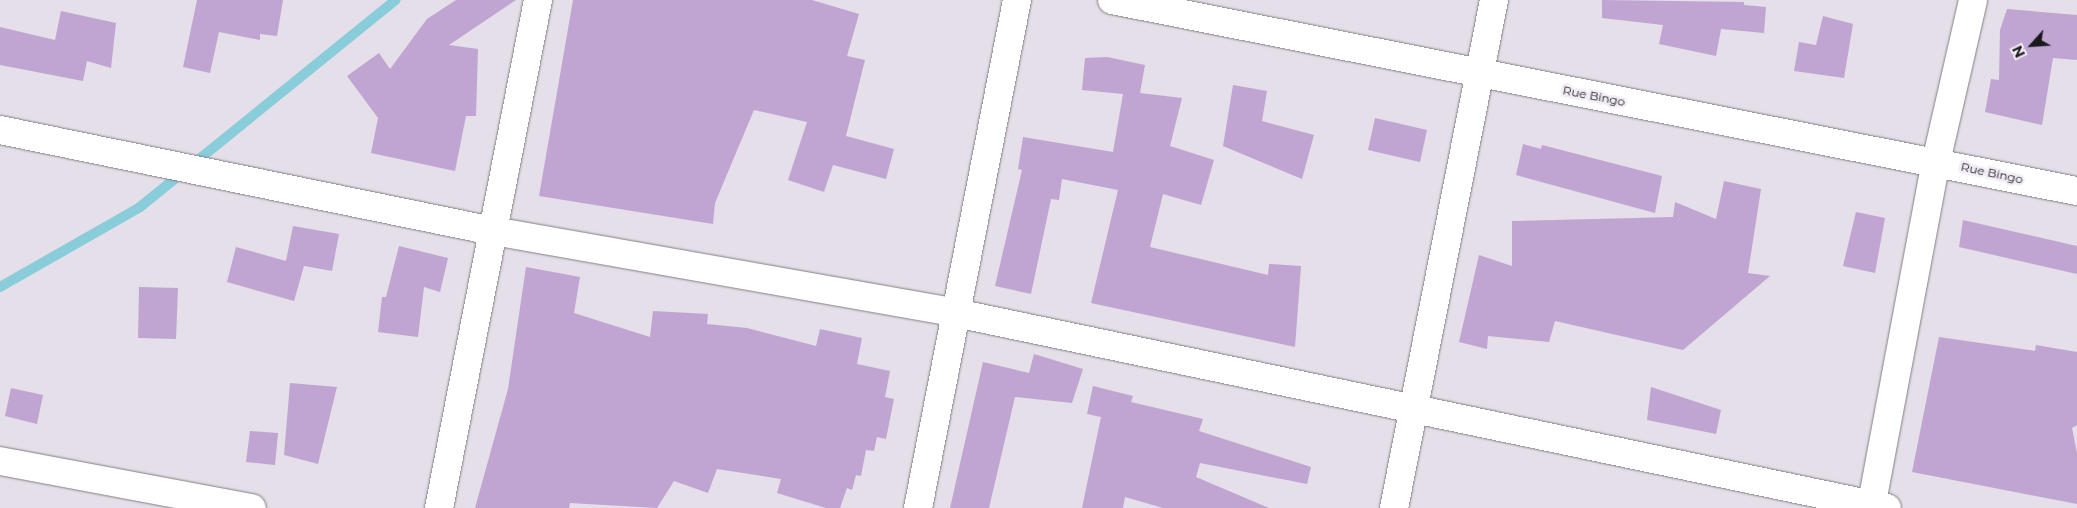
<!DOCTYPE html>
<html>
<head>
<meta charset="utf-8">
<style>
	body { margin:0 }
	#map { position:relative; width:2077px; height:508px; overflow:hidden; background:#e4dfe8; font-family:Montserrat,sans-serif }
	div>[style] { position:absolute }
	.stream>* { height:10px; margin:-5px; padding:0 5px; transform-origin:5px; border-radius:5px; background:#89cddb }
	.building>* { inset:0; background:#c0a4d2 }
	.roads { filter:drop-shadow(0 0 1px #837e86) drop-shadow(0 0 1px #837e86) }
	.street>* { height:28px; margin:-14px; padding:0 14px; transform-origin:14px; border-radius:14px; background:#fff }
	span { translate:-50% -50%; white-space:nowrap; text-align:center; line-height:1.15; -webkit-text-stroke:5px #f1ecf5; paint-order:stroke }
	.street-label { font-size:12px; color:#1a191c }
	.north { position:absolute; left:2007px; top:20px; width:50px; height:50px; -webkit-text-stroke:4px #f1ecf5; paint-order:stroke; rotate:244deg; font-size:14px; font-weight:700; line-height:20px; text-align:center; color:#1a191c }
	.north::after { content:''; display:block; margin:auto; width:18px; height:22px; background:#1a191c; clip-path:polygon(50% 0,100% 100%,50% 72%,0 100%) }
</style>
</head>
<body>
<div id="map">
	<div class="stream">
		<i style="left:0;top:287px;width:161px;rotate:-29.7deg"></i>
		<i style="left:140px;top:207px;width:329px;rotate:-39deg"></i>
	</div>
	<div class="building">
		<i style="clip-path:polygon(197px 0,283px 0,277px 36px,260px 34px,260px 40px,219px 32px,210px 73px,183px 67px)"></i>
		<i style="clip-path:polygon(456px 0,516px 0,449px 45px,478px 49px,476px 116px,466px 116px,455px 171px,371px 153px,378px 118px,347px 76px,379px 53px,390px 69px,427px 19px)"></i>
		<i style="clip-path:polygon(573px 0,812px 0,859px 14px,847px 56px,865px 60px,846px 136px,894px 149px,886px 179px,833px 165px,824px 192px,788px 180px,807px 122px,754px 110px,715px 203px,713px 224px,539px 196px)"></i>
		<i style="clip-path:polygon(1602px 0,1744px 2px,1744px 5px,1766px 7px,1764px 33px,1721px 29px,1716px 56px,1659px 44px,1663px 25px,1602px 18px)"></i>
		<i style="clip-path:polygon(2007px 9px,2077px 15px,2077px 60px,2053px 58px,2042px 125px,1985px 112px,1991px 79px,1999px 80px,2000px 30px)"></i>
		<i style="clip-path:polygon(61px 11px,116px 23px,111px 68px,87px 61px,83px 81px,0 65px,0 27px,55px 40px)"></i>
		<i style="clip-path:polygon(1823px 16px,1853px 24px,1844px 78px,1794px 71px,1799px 42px,1816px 45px)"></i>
		<i style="clip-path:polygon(1107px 57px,1145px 65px,1140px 93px,1182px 98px,1170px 146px,1214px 160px,1201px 205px,1163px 194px,1150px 247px,1268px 275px,1269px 264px,1301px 266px,1295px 347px,1091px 303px,1118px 190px,1062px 179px,1059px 200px,1051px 199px,1031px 294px,995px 286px,1022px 170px,1018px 169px,1023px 137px,1113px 152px,1123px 94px,1082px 90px,1085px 58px)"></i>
		<i style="clip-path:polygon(1233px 85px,1267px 91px,1262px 121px,1314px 135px,1302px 179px,1223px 146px)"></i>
		<i style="clip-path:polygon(1375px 118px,1427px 130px,1420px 162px,1368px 150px)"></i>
		<i style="clip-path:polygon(1523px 144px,1541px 149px,1542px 145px,1662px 176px,1655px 213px,1516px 175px)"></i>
		<i style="clip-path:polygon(1724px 181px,1761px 189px,1748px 273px,1770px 276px,1683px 350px,1555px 321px,1549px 342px,1488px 336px,1487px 349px,1459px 342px,1479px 255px,1512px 266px,1512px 221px,1673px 217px,1675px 202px,1716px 219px)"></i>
		<i style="clip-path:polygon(1856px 212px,1885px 218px,1875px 273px,1843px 266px)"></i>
		<i style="clip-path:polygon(1963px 220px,2077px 246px,2077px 274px,1959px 247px)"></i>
		<i style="clip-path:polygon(293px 226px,339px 234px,332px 271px,299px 265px,304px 266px,294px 301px,227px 282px,236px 247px,286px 261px)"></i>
		<i style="clip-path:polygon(399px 246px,448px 258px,440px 292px,424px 287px,418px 337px,378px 332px,382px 297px,386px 297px)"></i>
		<i style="clip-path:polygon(526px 267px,580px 277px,574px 313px,650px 337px,653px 311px,708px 314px,707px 324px,747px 328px,816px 346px,820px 329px,862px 338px,857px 364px,890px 371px,885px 397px,894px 399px,886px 439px,877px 437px,874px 451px,866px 450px,861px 476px,856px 475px,852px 490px,847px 488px,840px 508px,826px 508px,777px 493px,781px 479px,717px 469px,708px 493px,674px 481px,657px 508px,570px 503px,569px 508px,475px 508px,508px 389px)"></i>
		<i style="clip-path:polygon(139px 287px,178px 288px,176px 339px,138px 338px)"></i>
		<i style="clip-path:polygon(1939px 337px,2035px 351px,2036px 345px,2077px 352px,2077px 425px,2072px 428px,2077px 453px,2077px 504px,1912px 472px)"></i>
		<i style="clip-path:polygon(1034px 354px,1083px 369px,1072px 403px,1015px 397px,989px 508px,950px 508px,983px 362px,1029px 373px)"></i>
		<i style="clip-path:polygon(290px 383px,337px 387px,318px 464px,284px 455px)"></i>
		<i style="clip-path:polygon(1093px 386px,1133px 396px,1131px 402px,1203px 419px,1199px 431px,1311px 467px,1307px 484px,1200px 463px,1196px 477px,1269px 508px,1163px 508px,1125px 497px,1123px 508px,1082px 508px,1101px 417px,1087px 414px)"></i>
		<i style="clip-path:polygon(1651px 387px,1721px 410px,1716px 434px,1647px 420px)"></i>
		<i style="clip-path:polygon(11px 388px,43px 395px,37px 424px,5px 416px)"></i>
		<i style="clip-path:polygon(250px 431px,278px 433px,275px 465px,246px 462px)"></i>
	</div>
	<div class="roads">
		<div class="street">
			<i style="left:1112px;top:0;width:984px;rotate:11.2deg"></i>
			<i style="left:0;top:130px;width:503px;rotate:11.58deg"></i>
			<i style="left:493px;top:231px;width:470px;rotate:10deg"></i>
			<i style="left:956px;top:313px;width:951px;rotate:11.83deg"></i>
			<i style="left:0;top:461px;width:256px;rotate:10.6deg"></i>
			<i style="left:439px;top:508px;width:518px;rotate:-78.97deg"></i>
			<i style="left:918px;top:508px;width:518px;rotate:-78.97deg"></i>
			<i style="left:1394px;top:508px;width:518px;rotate:-78.86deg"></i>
			<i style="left:1871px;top:508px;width:352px;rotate:-79.4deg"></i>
			<i style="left:1936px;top:162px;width:166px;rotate:-77.1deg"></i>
		</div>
	</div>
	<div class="street-label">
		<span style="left:1594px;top:96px;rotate:11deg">Rue Bingo</span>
		<span style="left:1992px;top:173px;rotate:12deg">Rue Bingo</span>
	</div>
	<div class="north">N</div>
</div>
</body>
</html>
